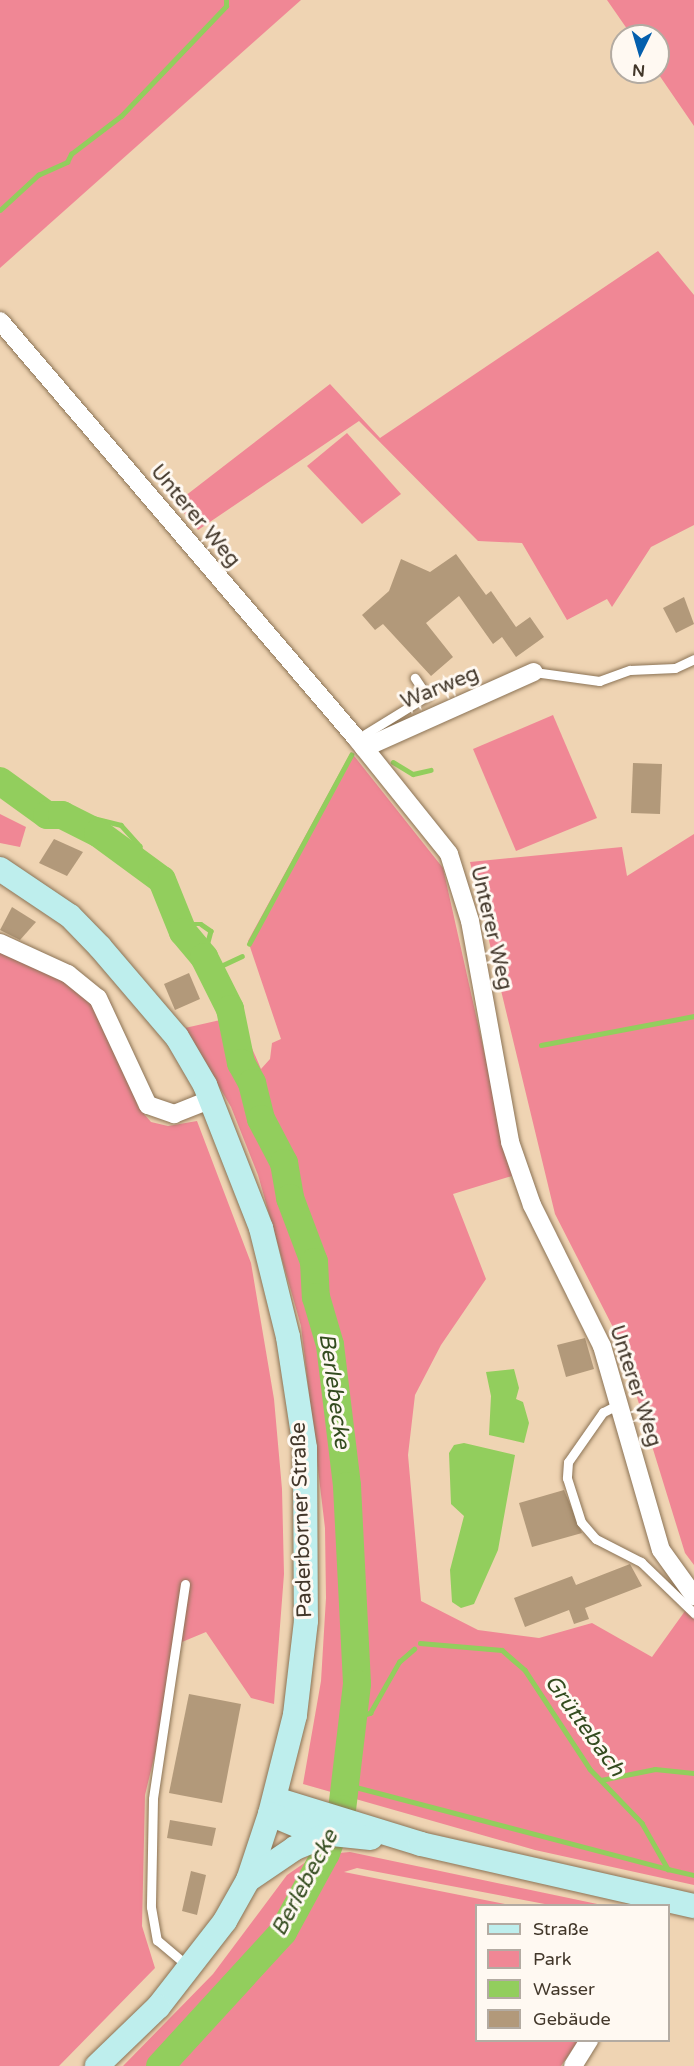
<!DOCTYPE html>
<html>
<head>
<meta charset="utf-8">
<style>
	body { margin:0 }
	#map { position:relative; width:694px; height:2066px; overflow:hidden; background:#efd4b3; font-family:"Varela Round",sans-serif }
	div>[style] { position:absolute }
	.green>* { inset:0; background:#f08795 }
	.water>* { inset:0; background:#92ce5d }
	.stream>* { height:4.5px; margin:-2.25px; padding:0 2.25px; transform-origin:2.25px; border-radius:2.25px; background:#92ce5d }
	.river>* { height:28px; margin:-14px; padding:0 14px; transform-origin:14px; border-radius:14px; background:#92ce5d }
	.building>* { inset:0; background:#b2997a }
	.roads { filter:drop-shadow(0 0 2px #8b7355) drop-shadow(0 0 2px #8b7355) }
	.lane>* { height:9px; margin:-4.5px; padding:0 4.5px; transform-origin:4.5px; border-radius:4.5px; background:#fff }
	.street>* { height:18px; margin:-9px; padding:0 9px; transform-origin:9px; border-radius:9px; background:#fff }
	.secondary>* { height:24px; margin:-12px; padding:0 12px; transform-origin:12px; border-radius:12px; background:#beeeed }
	span { translate:-50% -50%; white-space:nowrap; text-align:center; line-height:1.15; -webkit-text-stroke:6px #fff9f2; paint-order:stroke }
	.street-label { font-size:21px; color:#42372a }
	.water-label { font-size:22px; color:#344c1f; font-style:italic }
	.legend { position:absolute; left:475px; top:1904px; width:195px; height:138px; box-sizing:border-box; background:#fff9f2; border:2px solid #b3aba2; margin:0; padding:8px 10px; list-style:none; font-size:18px; color:#42372a }
	.legend li { display:flex; align-items:center; gap:12px; height:30px }
	.legend b { width:30px; border:2px solid #b3aba2 }
	.north { position:absolute; left:610px; top:24px; width:60px; height:60px; box-sizing:border-box; background:#fff9f2; border:2px solid #b3aba2; border-radius:50%; rotate:185deg; font-size:16px; font-weight:700; line-height:24px; text-align:center; color:#42372a }
	.north::after { content:''; display:block; margin:auto; width:21px; height:27px; background:#045fad; clip-path:polygon(50% 0,100% 100%,50% 72%,0 100%) }
</style>
</head>
<body>
<div id="map">
	<div class="green">
		<i style="clip-path:polygon(0 0,301px 0,0 268px)"></i>
		<i style="clip-path:polygon(607px 0,694px 0,694px 126px,657px 72px,658px 36px,632px 36px)"></i>
		<i style="clip-path:polygon(658px 251px,694px 295px,694px 525px,651px 547px,612px 607px,607px 599px,567px 620px,522px 543px,478px 541px,359px 421px,198px 530px,176px 503px,330px 384px,380px 438px)"></i>
		<i style="clip-path:polygon(347px 433px,401px 494px,362px 524px,307px 466px)"></i>
		<i style="clip-path:polygon(553px 715px,597px 818px,516px 851px,473px 749px)"></i>
		<i style="clip-path:polygon(351px 752px,443px 868px,512px 1176px,453px 1194px,486px 1279px,441px 1345px,415px 1395px,408px 1455px,421px 1601px,478px 1630px,539px 1638px,592px 1623px,652px 1657px,685px 1611px,694px 1619px,694px 1885px,535px 1850px,303px 1784px,321px 1681px,326px 1598px,325px 1528px,301px 1326px,258px 1175px,231px 1107px,185px 1028px,238px 1016px,261px 1069px,270px 1059px,272px 1043px,281px 1039px,248px 941px)"></i>
		<i style="clip-path:polygon(0 814px,26px 827px,20px 847px,0 843px)"></i>
		<i style="clip-path:polygon(694px 834px,694px 1565px,685px 1553px,619px 1339px,555px 1214px,470px 862px,622px 847px,627px 876px)"></i>
		<i style="clip-path:polygon(0 948px,84px 982px,111px 1003px,138px 1107px,151px 1122px,168px 1126px,197px 1121px,251px 1263px,274px 1399px,282px 1489px,284px 1574px,274px 1704px,251px 1698px,206px 1632px,182px 1642px,145px 1795px,142px 1926px,155px 1968px,59px 2066px,0 2066px)"></i>
		<i style="clip-path:polygon(350px 1852px,602px 1905px,550px 1905px,357px 1868px,344px 1872px,510px 1905px,476px 1906px,476px 2040px,578px 2041px,561px 2066px,123px 2066px,213px 1974px,287px 1875px,316px 1855px)"></i>
	</div>
	<div class="water">
		<i style="clip-path:polygon(514px 1369px,519px 1388px,516px 1399px,523px 1402px,529px 1423px,524px 1443px,489px 1435px,491px 1396px,486px 1372px)"></i>
		<i style="clip-path:polygon(464px 1443px,515px 1455px,498px 1550px,474px 1604px,461px 1608px,452px 1602px,450px 1570px,464px 1516px,451px 1504px,449px 1453px,454px 1445px)"></i>
	</div>
	<div class="stream">
		<i style="left:0;top:210px;width:52px;rotate:-42.6deg"></i>
		<i style="left:38px;top:175px;width:32px;rotate:-24deg"></i>
		<i style="left:67px;top:162px;width:9px;rotate:-63deg"></i>
		<i style="left:71px;top:154px;width:63px;rotate:-37.2deg"></i>
		<i style="left:121px;top:116px;width:152px;rotate:-46.3deg"></i>
		<i style="left:226px;top:6px;width:6px;rotate:-90deg"></i>
		<i style="left:393px;top:762px;width:23px;rotate:31deg"></i>
		<i style="left:413px;top:774px;width:18px;rotate:-13deg"></i>
		<i style="left:62px;top:815px;width:19px"></i>
		<i style="left:81px;top:815px;width:41px;rotate:14deg"></i>
		<i style="left:121px;top:825px;width:28px;rotate:48deg"></i>
		<i style="left:140px;top:846px;width:21px;rotate:85deg"></i>
		<i style="left:181px;top:924px;width:20px"></i>
		<i style="left:201px;top:924px;width:12px;rotate:35deg"></i>
		<i style="left:211px;top:931px;width:27px;rotate:105deg"></i>
		<i style="left:249px;top:944px;width:215px;rotate:-61.6deg"></i>
		<i style="left:210px;top:971px;width:35px;rotate:-25deg"></i>
		<i style="left:541px;top:1045px;width:156px;rotate:-10.7deg"></i>
		<i style="left:420px;top:1643px;width:82px;rotate:4.9deg"></i>
		<i style="left:502px;top:1650px;width:30px;rotate:41deg"></i>
		<i style="left:525px;top:1670px;width:118px;rotate:56.7deg"></i>
		<i style="left:590px;top:1769px;width:75px;rotate:46.1deg"></i>
		<i style="left:642px;top:1823px;width:53px;rotate:60.5deg"></i>
		<i style="left:668px;top:1869px;width:27px;rotate:13deg"></i>
		<i style="left:356px;top:1717px;width:15px;rotate:-16deg"></i>
		<i style="left:370px;top:1713px;width:59px;rotate:-60.4deg"></i>
		<i style="left:399px;top:1662px;width:20px;rotate:-41deg"></i>
		<i style="left:601px;top:1780px;width:55px;rotate:-11.5deg"></i>
		<i style="left:655px;top:1769px;width:39px;rotate:6deg"></i>
		<i style="left:348px;top:1785px;width:331px;rotate:14.7deg"></i>
	</div>
	<div class="river">
		<i style="left:0;top:781px;width:58px;rotate:35.9deg"></i>
		<i style="left:47px;top:815px;width:15px"></i>
		<i style="left:62px;top:815px;width:40px;rotate:26.6deg"></i>
		<i style="left:98px;top:833px;width:79px;rotate:36.3deg"></i>
		<i style="left:162px;top:880px;width:56px;rotate:68deg"></i>
		<i style="left:183px;top:932px;width:33px;rotate:50deg"></i>
		<i style="left:204px;top:957px;width:58px;rotate:63.4deg"></i>
		<i style="left:230px;top:1009px;width:55px;rotate:78.5deg"></i>
		<i style="left:241px;top:1063px;width:23px;rotate:61deg"></i>
		<i style="left:252px;top:1083px;width:37px;rotate:76deg"></i>
		<i style="left:261px;top:1119px;width:50px;rotate:62.4deg"></i>
		<i style="left:284px;top:1163px;width:36px;rotate:80deg"></i>
		<i style="left:290px;top:1198px;width:68px;rotate:69.4deg"></i>
		<i style="left:314px;top:1262px;width:35px;rotate:87deg"></i>
		<i style="left:316px;top:1297px;width:50px;rotate:73.7deg"></i>
		<i style="left:330px;top:1345px;width:142px;rotate:83.1deg"></i>
		<i style="left:347px;top:1486px;width:198px;rotate:87.1deg"></i>
		<i style="left:357px;top:1684px;width:126px;rotate:96.8deg"></i>
		<i style="left:342px;top:1809px;width:47px;rotate:110deg"></i>
		<i style="left:326px;top:1853px;width:90px;rotate:118.6deg"></i>
		<i style="left:283px;top:1932px;width:182px;rotate:132.5deg"></i>
	</div>
	<div class="building">
		<i style="clip-path:polygon(456px 554px,486px 595px,491px 591px,516px 627px,530px 617px,544px 637px,516px 657px,502px 637px,493px 644px,459px 596px,426px 623px,453px 657px,431px 676px,383px 624px,375px 630px,362px 615px,389px 591px,401px 559px,430px 572px)"></i>
		<i style="clip-path:polygon(684px 597px,694px 624px,676px 633px,663px 608px)"></i>
		<i style="clip-path:polygon(633px 763px,662px 764px,660px 814px,631px 813px)"></i>
		<i style="clip-path:polygon(54px 839px,83px 852px,67px 876px,39px 863px)"></i>
		<i style="clip-path:polygon(12px 907px,36px 922px,20px 940px,0 930px)"></i>
		<i style="clip-path:polygon(189px 973px,200px 999px,175px 1010px,164px 984px)"></i>
		<i style="clip-path:polygon(585px 1338px,594px 1369px,566px 1377px,557px 1345px)"></i>
		<i style="clip-path:polygon(564px 1490px,582px 1533px,532px 1547px,519px 1503px)"></i>
		<i style="clip-path:polygon(630px 1564px,642px 1586px,585px 1608px,589px 1619px,574px 1624px,569px 1610px,525px 1627px,514px 1598px,572px 1576px,576px 1585px)"></i>
		<i style="clip-path:polygon(189px 1694px,241px 1704px,222px 1803px,169px 1793px)"></i>
		<i style="clip-path:polygon(170px 1820px,216px 1828px,212px 1846px,167px 1838px)"></i>
		<i style="clip-path:polygon(191px 1871px,206px 1875px,197px 1915px,182px 1911px)"></i>
	</div>
	<div class="roads">
		<div class="lane">
			<i style="left:534px;top:672px;width:66px;rotate:7.9deg"></i>
			<i style="left:599px;top:681px;width:33px;rotate:-20deg"></i>
			<i style="left:630px;top:670px;width:45px;rotate:-2.5deg"></i>
			<i style="left:675px;top:668px;width:21px;rotate:-25deg"></i>
			<i style="left:357px;top:739px;width:82px;rotate:-31.6deg"></i>
			<i style="left:427px;top:696px;width:22px;rotate:-124deg"></i>
			<i style="left:619px;top:1404px;width:18px;rotate:153deg"></i>
			<i style="left:603px;top:1412px;width:61px;rotate:125deg"></i>
			<i style="left:568px;top:1462px;width:16px;rotate:94deg"></i>
			<i style="left:567px;top:1478px;width:46px;rotate:72.3deg"></i>
			<i style="left:581px;top:1522px;width:23px;rotate:49deg"></i>
			<i style="left:596px;top:1539px;width:51px;rotate:27.1deg"></i>
			<i style="left:641px;top:1562px;width:74px;rotate:43.9deg"></i>
			<i style="left:185px;top:1584px;width:217px;rotate:98.5deg"></i>
			<i style="left:153px;top:1799px;width:108px;rotate:91.1deg"></i>
			<i style="left:151px;top:1907px;width:34px;rotate:80deg"></i>
			<i style="left:157px;top:1940px;width:42px;rotate:40.2deg"></i>
		</div>
		<div class="street">
			<i style="left:0;top:321px;width:550px;rotate:49.5deg"></i>
			<i style="left:357px;top:739px;width:147px;rotate:51.3deg"></i>
			<i style="left:449px;top:854px;width:70px;rotate:72.6deg"></i>
			<i style="left:470px;top:921px;width:225px;rotate:79.7deg"></i>
			<i style="left:510px;top:1142px;width:67px;rotate:70.8deg"></i>
			<i style="left:532px;top:1205px;width:157px;rotate:63.6deg"></i>
			<i style="left:602px;top:1346px;width:212px;rotate:73.9deg"></i>
			<i style="left:661px;top:1550px;width:57px;rotate:54.3deg"></i>
			<i style="left:364px;top:748px;width:186px;rotate:-24.1deg"></i>
			<i style="left:0;top:943px;width:75px;rotate:24.5deg"></i>
			<i style="left:68px;top:974px;width:38px;rotate:39deg"></i>
			<i style="left:98px;top:998px;width:118px;rotate:65deg"></i>
			<i style="left:148px;top:1105px;width:28px;rotate:19deg"></i>
			<i style="left:174px;top:1114px;width:41px;rotate:-21.5deg"></i>
			<i style="left:573px;top:2066px;width:31px;rotate:-58deg"></i>
		</div>
		<div class="secondary">
			<i style="left:0;top:869px;width:84px;rotate:33.9deg"></i>
			<i style="left:70px;top:916px;width:43px;rotate:45.9deg"></i>
			<i style="left:100px;top:947px;width:118px;rotate:49.5deg"></i>
			<i style="left:177px;top:1037px;width:56px;rotate:59.7deg"></i>
			<i style="left:205px;top:1085px;width:154px;rotate:68.6deg"></i>
			<i style="left:261px;top:1228px;width:112px;rotate:76.1deg"></i>
			<i style="left:288px;top:1337px;width:112px;rotate:81.3deg"></i>
			<i style="left:305px;top:1448px;width:173px;rotate:89.7deg"></i>
			<i style="left:306px;top:1621px;width:95px;rotate:96.7deg"></i>
			<i style="left:295px;top:1715px;width:102px;rotate:104.2deg"></i>
			<i style="left:270px;top:1814px;width:70px;rotate:108.4deg"></i>
			<i style="left:248px;top:1880px;width:47px;rotate:119.3deg"></i>
			<i style="left:225px;top:1921px;width:109px;rotate:127.9deg"></i>
			<i style="left:158px;top:2007px;width:85px;rotate:136deg"></i>
			<i style="left:275px;top:1799px;width:153px;rotate:17.1deg"></i>
			<i style="left:421px;top:1844px;width:280px;rotate:12.8deg"></i>
			<i style="left:270px;top:1814px;width:47px;rotate:22.7deg"></i>
			<i style="left:313px;top:1832px;width:58px;rotate:5.9deg"></i>
			<i style="left:248px;top:1880px;width:57px;rotate:-34.2deg"></i>
			<i style="left:295px;top:1848px;width:37px;rotate:-22deg"></i>
		</div>
	</div>
	<div class="street-label">
		<span style="left:195px;top:516px;rotate:50deg">Unterer Weg</span>
		<span style="left:440px;top:688px;rotate:-22deg">Warweg</span>
		<span style="left:491px;top:928px;rotate:77deg">Unterer Weg</span>
		<span style="left:635px;top:1386px;rotate:72deg">Unterer Weg</span>
		<span style="left:302px;top:1520px;rotate:-92deg">Paderborner Straße</span>
	</div>
	<div class="water-label">
		<span style="left:334px;top:1391px;rotate:82deg">Berlebecke</span>
		<span style="left:584px;top:1726px;rotate:54deg">Grüttebach</span>
		<span style="left:305px;top:1883px;rotate:-62deg">Berlebecke</span>
	</div>
	<ul class="legend">
	<li><b style="height:8px;background:#beeeed"></b>Straße</li>
	<li><b style="height:16px;background:#f08795"></b>Park</li>
	<li><b style="height:16px;background:#92ce5d"></b>Wasser</li>
	<li><b style="height:16px;background:#b2997a"></b>Gebäude</li>
	</ul>
	<div class="north">N</div>
</div>
</body>
</html>
